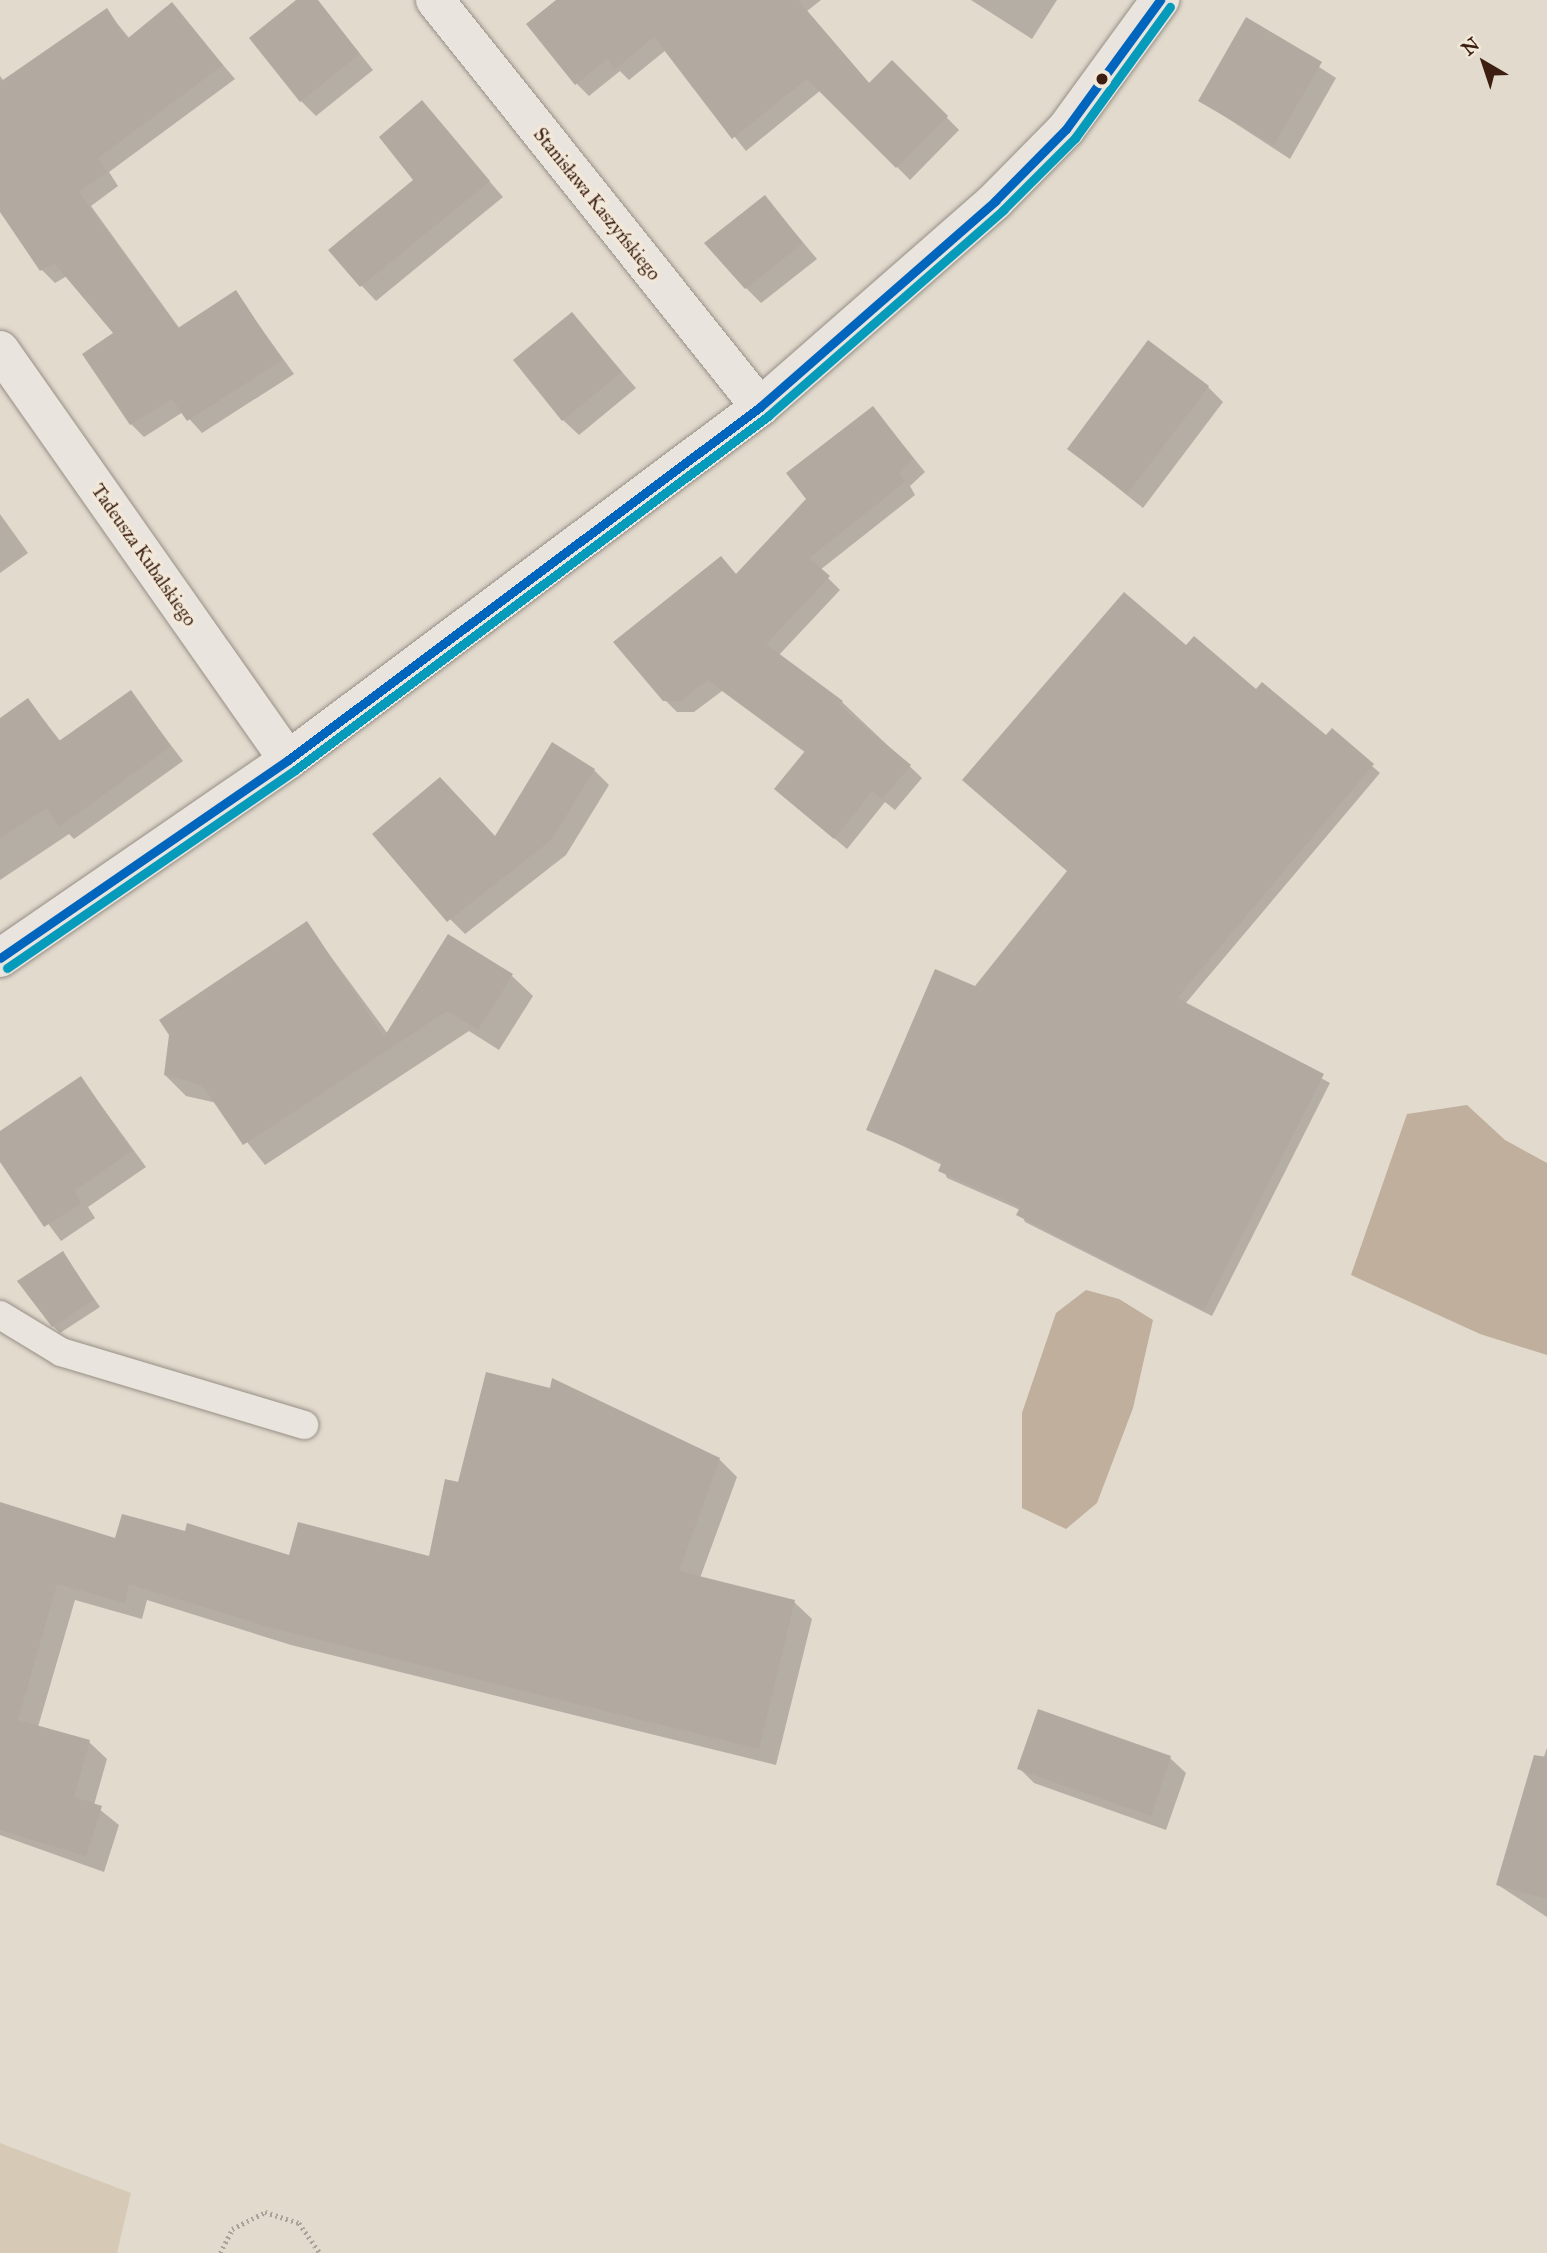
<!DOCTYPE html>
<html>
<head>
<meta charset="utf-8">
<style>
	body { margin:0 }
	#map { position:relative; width:1547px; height:2253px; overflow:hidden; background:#e2dacd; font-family:"IM FELL Great Primer",serif }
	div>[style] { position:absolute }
	.green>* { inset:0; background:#d6cab7 }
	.water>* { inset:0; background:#bfaf9c }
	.shadow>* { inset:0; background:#0003 }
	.building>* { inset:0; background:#b2aaa0 }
	.path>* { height:4.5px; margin-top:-2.25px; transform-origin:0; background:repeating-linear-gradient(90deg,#a9a39c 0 2px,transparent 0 5.5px) }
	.roads { filter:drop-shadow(0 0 2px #978f86) drop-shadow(0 0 2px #978f86) }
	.lane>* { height:28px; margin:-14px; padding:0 14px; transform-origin:14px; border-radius:14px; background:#e9e4de }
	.street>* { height:38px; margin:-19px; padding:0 19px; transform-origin:19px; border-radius:19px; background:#e9e4de }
	.bus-1>* { height:9px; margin:-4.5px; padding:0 4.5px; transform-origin:4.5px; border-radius:4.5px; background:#0065bd }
	.bus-2>* { height:9px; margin:-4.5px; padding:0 4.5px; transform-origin:4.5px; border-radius:4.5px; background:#069bbb }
	.dots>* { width:19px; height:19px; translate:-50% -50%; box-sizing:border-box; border:4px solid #f2e8d9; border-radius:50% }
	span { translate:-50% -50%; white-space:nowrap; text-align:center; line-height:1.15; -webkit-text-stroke:7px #f2e8d9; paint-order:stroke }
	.street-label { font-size:19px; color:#3c1f10 }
	.north { position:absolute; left:1449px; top:28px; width:70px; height:70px; -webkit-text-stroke:5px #f2e8d9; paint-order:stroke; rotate:321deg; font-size:19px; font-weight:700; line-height:28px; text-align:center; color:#3c1f10 }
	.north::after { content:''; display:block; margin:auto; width:24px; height:32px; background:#3c1f10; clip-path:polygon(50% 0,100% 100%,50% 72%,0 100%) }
</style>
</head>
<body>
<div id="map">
	<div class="green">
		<i style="clip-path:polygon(0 2143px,131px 2193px,117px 2253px,0 2253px)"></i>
	</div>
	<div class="water">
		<i style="clip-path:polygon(1467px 1105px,1505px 1140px,1547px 1163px,1547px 1355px,1480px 1334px,1351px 1275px,1407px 1114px)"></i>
		<i style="clip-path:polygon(1086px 1290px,1119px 1299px,1153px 1320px,1133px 1408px,1097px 1503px,1066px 1529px,1022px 1508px,1022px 1413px,1056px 1313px)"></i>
	</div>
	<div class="shadow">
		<i style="clip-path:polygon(299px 0,317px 0,373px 70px,316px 116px,301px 101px)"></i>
		<i style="clip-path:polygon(559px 0,821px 0,807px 11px,870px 84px,892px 62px,959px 130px,910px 180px,821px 90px,746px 151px,666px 50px,629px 80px,620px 71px,589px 96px,576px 83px)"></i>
		<i style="clip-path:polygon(971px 0,1057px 0,1032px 39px)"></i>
		<i style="clip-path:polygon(172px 5px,235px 79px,109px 172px,118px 186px,91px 206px,180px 329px,236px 293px,294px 374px,202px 433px,183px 412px,144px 437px,131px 424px,116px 333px,67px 276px,55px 283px,42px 270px,0 207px,0 76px,4px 81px,106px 10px,130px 39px)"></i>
		<i style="clip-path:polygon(1247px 20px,1336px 78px,1290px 159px,1201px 101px)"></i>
		<i style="clip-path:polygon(422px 103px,503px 197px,376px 301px,361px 285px,416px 181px)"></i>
		<i style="clip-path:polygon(765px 197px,817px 259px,761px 303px,746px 288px)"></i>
		<i style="clip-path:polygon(572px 315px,636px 388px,579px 435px,563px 420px)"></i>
		<i style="clip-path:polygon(1208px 387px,1223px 402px,1143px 508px,1069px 449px)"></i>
		<i style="clip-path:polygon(873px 408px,925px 472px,910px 486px,915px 495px,820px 570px,840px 590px,779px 655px,842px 702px,922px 778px,895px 810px,885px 802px,847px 849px,776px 789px,806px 753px,722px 691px,694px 712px,677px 712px,665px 700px,737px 575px,809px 499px)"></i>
		<i style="clip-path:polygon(0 514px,28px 553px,0 573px)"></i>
		<i style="clip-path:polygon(1186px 648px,1326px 738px,1332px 731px,1380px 773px,1185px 1004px,1330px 1083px,1212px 1316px,1025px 1222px,1020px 1210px,947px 1178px,942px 1165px,868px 1129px,1069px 872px)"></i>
		<i style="clip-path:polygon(130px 692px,183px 761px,74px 839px,69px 834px,0 880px,0 720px,28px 700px,61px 742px)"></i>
		<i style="clip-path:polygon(594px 770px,609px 785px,566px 855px,465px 934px,450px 919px,496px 838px)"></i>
		<i style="clip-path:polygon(306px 923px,388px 1034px,512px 976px,533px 996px,499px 1050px,469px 1031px,265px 1165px,217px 1103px,186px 1096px,165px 1075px,171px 1035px)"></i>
		<i style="clip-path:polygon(81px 1078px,146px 1167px,88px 1207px,95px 1218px,61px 1241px,0 1159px,0 1133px)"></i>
		<i style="clip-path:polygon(63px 1253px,100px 1307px,60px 1333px,53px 1326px)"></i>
		<i style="clip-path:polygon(719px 1459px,737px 1477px,700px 1578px,794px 1602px,812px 1619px,776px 1765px,291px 1645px,147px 1600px,142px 1619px,75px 1600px,38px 1727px,89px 1742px,107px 1759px,94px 1805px,119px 1825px,104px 1872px,0 1835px,0 1503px,116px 1540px,290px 1557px,430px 1558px,460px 1484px)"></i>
		<i style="clip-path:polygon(1547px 1748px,1547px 1917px,1498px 1885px)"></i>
		<i style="clip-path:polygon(1170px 1758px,1186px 1773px,1166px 1830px,1034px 1783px,1019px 1768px)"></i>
	</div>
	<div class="building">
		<i style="clip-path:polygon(296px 0,318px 0,360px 54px,300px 102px,249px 38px)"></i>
		<i style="clip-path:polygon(556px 0,798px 0,869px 83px,892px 60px,948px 116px,896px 168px,807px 79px,732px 139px,654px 37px,615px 69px,607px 59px,575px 85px,526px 24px)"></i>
		<i style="clip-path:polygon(172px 2px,223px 65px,98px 158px,107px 172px,79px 192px,178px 328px,236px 290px,282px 360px,187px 421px,172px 399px,130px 425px,82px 354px,113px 333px,54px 263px,40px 271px,0 212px,0 82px,107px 8px,127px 39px)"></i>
		<i style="clip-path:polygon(1246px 17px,1322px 62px,1274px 145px,1198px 101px)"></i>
		<i style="clip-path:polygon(422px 100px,490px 181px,360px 287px,328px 250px,413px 180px,379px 137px)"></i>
		<i style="clip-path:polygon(765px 195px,803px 243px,745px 289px,704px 243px)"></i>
		<i style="clip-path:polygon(572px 312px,622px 372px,562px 421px,513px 360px)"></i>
		<i style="clip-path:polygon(1148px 340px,1209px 386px,1127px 494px,1067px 449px)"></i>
		<i style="clip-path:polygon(873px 406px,914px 459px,899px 473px,905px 482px,809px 558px,830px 576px,766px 644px,843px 701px,839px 705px,911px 765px,882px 799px,872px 791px,834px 839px,774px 789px,805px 751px,708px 680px,681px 701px,663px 701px,613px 642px,721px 556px,736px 574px,806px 499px,786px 473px)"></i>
		<i style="clip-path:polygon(1124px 592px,1186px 645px,1194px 636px,1256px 689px,1262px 682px,1326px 735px,1332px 728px,1374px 764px,1177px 998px,1324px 1074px,1204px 1310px,1016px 1215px,1020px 1207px,938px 1171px,942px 1162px,866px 1130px,935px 969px,975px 986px,1067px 871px,962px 780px)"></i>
		<i style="clip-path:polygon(131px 690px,171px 746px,59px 827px,47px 808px,0 838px,0 718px,28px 698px,59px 741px)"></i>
		<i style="clip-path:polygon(552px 742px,595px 769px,551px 840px,447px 922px,372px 834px,440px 777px,495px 836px)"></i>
		<i style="clip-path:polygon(307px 921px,384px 1037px,448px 934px,513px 974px,478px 1030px,447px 1011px,243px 1145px,202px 1085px,164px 1075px,169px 1035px,159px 1020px)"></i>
		<i style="clip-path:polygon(81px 1076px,132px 1151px,74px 1191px,81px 1203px,44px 1227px,0 1162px,0 1131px)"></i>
		<i style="clip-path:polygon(63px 1251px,94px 1300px,52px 1327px,17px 1281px)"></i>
		<i style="clip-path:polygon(486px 1372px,550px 1388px,552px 1378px,720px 1458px,679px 1571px,795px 1600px,759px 1749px,272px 1628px,129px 1584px,125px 1603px,57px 1584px,18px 1720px,90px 1740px,74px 1797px,102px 1806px,86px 1856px,0 1830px,0 1502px,115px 1538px,122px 1514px,185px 1531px,187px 1523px,289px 1555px,298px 1522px,429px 1556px,445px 1479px,458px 1482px)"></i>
		<i style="clip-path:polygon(1038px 1709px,1171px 1756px,1151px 1816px,1017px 1769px)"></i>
		<i style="clip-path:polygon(1534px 1755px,1547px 1757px,1547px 1899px,1496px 1885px)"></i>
	</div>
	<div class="path">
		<i style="left:220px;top:2253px;width:27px;rotate:-63deg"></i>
		<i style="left:232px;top:2229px;width:37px;rotate:-27deg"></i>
		<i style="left:265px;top:2212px;width:36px;rotate:18deg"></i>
		<i style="left:299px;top:2223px;width:37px;rotate:55deg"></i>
	</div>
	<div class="roads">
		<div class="lane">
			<i style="left:0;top:1315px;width:71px;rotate:31.2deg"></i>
			<i style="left:61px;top:1352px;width:254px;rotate:16.7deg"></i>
		</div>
		<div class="street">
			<i style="left:435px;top:0;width:521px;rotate:51.39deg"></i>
			<i style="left:0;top:350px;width:501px;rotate:54.91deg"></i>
			<i style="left:0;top:958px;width:349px;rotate:-34.5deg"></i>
			<i style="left:288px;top:760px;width:589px;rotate:-36.79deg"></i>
			<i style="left:760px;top:407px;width:313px;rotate:-41.2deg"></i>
			<i style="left:995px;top:201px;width:101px;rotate:-45.4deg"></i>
			<i style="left:1066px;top:129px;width:160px;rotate:-53.9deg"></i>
		</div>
	</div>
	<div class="bus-1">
		<i style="left:0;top:958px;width:349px;rotate:-34.5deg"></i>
		<i style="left:288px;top:760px;width:589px;rotate:-36.79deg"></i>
		<i style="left:760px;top:407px;width:313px;rotate:-41.2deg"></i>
		<i style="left:995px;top:201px;width:101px;rotate:-45.4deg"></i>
		<i style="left:1066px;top:129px;width:160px;rotate:-53.9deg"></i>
	</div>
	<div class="bus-2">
		<i style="left:7px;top:968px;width:349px;rotate:-34.5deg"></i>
		<i style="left:295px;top:770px;width:591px;rotate:-36.81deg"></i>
		<i style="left:768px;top:416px;width:313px;rotate:-41.2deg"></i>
		<i style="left:1003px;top:210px;width:102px;rotate:-45deg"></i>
		<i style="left:1075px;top:138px;width:162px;rotate:-54.1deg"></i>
	</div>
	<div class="dots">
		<i style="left:1102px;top:79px;background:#3c1f10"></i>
	</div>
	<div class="street-label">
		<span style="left:597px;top:204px;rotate:51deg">Stanisława Kaszyńskiego</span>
		<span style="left:144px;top:555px;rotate:55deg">Tadeusza Kubalskiego</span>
	</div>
	<div class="north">N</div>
</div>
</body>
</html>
